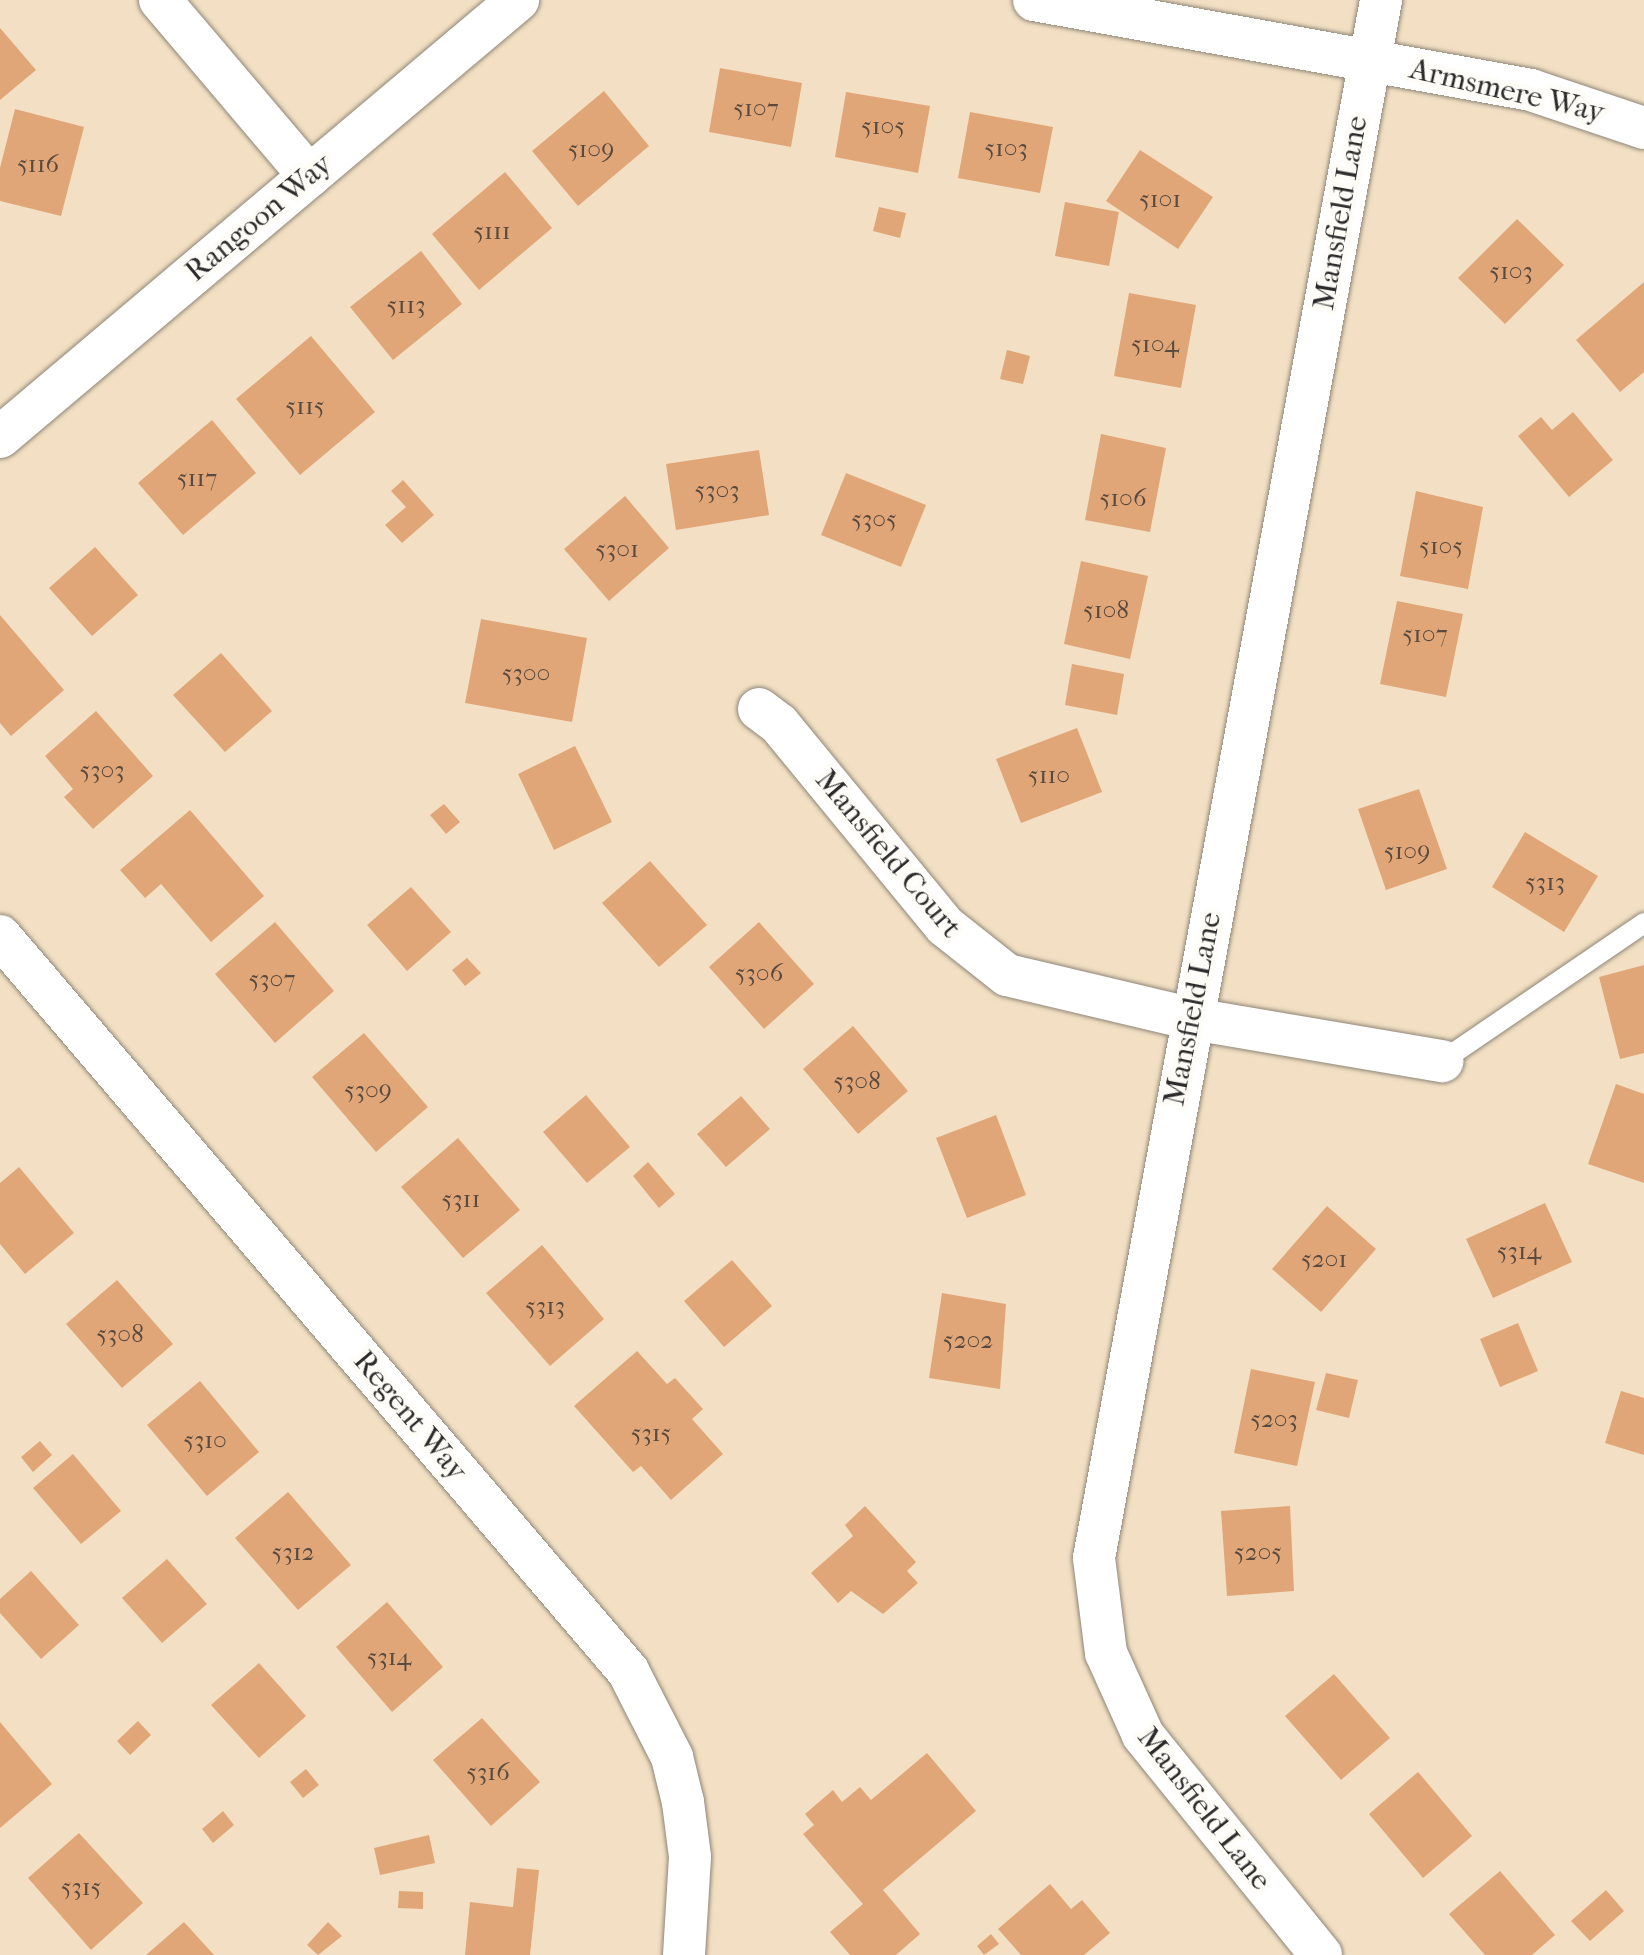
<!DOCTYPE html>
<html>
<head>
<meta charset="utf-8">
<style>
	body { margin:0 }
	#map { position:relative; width:1644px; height:1955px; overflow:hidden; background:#f3e0c4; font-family:"IM FELL French Canon",serif }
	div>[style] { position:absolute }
	.building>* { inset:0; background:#e1a678 }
	.roads { filter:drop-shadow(0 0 2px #8f8678) drop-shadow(0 0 2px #8f8678) }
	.lane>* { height:20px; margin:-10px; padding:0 10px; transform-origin:10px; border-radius:10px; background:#fff }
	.street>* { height:42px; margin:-21px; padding:0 21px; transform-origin:21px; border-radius:21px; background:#fff }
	span { translate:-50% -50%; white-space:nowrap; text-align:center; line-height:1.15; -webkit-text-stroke:10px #fdfcf7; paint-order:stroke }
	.number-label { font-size:25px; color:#584a3e }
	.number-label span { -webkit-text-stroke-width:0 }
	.street-label { font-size:30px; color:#2b2b2b }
</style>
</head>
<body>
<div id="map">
	<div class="building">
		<i style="clip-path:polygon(0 28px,36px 70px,0 100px)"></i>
		<i style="clip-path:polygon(720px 68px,802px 83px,791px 147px,709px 132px)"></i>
		<i style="clip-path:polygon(604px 91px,649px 146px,578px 206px,532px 151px)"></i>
		<i style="clip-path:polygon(846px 92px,930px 106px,918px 173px,835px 157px)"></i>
		<i style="clip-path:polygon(15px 109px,84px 127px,61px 216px,0 201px,0 168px)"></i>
		<i style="clip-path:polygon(970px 112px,1053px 127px,1040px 193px,958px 178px)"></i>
		<i style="clip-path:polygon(1140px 150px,1213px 197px,1178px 249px,1106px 201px)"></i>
		<i style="clip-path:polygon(505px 172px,552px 228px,479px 290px,432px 234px)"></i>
		<i style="clip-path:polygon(1065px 202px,1119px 212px,1109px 266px,1055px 256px)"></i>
		<i style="clip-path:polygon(879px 207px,906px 213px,900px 238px,873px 231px)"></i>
		<i style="clip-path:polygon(1517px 219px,1564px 265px,1505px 324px,1458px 278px)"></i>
		<i style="clip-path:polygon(421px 251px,462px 304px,393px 360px,350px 307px)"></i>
		<i style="clip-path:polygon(1644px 282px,1644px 372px,1620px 392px,1576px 340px)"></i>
		<i style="clip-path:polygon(1129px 293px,1196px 305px,1181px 388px,1114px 376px)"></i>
		<i style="clip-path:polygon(311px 336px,375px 412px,300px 475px,236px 399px)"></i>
		<i style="clip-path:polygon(1007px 350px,1030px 356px,1023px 384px,1000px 379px)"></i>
		<i style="clip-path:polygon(1573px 412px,1613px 460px,1569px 497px,1518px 436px,1541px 417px,1552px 430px)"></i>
		<i style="clip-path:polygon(212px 420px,256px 473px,183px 535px,138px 483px)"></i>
		<i style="clip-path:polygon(1101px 434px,1166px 448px,1150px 532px,1085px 520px)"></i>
		<i style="clip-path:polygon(759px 450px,769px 515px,676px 530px,666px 464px)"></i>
		<i style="clip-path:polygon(846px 473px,926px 505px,901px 567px,821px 535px)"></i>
		<i style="clip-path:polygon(403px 480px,434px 515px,402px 543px,385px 525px,406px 507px,391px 491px)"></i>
		<i style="clip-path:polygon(1416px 491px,1483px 507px,1468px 589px,1400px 576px)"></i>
		<i style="clip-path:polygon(625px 496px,669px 548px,609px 601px,564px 549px)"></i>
		<i style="clip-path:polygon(95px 547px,138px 595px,92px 636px,49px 588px)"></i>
		<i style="clip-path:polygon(1081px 561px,1148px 576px,1130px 659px,1064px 644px)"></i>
		<i style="clip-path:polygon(1397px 601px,1463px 614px,1446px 697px,1380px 684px)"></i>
		<i style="clip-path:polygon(0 615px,64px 690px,11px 736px,0 723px)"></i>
		<i style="clip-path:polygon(481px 619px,587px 638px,572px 722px,465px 703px)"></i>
		<i style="clip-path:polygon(221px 653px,272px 711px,225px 752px,173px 695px)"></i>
		<i style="clip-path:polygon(1072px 664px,1124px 674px,1117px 715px,1065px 705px)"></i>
		<i style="clip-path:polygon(96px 711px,153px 776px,93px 829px,64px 797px,73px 789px,45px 756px)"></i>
		<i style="clip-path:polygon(1077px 728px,1102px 792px,1021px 823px,996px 759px)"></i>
		<i style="clip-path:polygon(575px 746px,612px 822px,554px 850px,518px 774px)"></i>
		<i style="clip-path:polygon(1419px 789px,1447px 869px,1386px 890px,1358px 809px)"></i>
		<i style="clip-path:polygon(444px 804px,460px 822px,446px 834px,430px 815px)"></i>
		<i style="clip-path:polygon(190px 810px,264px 896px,211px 942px,161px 884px,145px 898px,120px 870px)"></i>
		<i style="clip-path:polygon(1525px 832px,1598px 876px,1564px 932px,1492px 887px)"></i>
		<i style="clip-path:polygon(650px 861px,707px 925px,659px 967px,602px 903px)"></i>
		<i style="clip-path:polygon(411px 887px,451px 932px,407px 971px,367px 925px)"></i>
		<i style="clip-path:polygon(275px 922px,334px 991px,275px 1043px,215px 974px)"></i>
		<i style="clip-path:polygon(759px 922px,814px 984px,764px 1029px,709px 967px)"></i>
		<i style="clip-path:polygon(467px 958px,481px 973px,465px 986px,452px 970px)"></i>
		<i style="clip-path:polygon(1644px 965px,1644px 1053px,1620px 1059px,1599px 977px)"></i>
		<i style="clip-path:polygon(853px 1026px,908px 1091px,858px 1134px,803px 1069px)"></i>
		<i style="clip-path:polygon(364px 1033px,428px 1107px,376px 1152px,312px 1077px)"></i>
		<i style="clip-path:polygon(1616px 1084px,1644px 1094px,1644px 1183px,1588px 1164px)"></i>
		<i style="clip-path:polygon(586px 1095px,630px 1147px,587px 1183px,543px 1132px)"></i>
		<i style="clip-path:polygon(741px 1096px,770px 1129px,726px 1167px,697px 1134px)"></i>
		<i style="clip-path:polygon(996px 1115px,1026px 1195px,967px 1218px,936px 1138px)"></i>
		<i style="clip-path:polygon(458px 1138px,520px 1210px,463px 1258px,401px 1187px)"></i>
		<i style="clip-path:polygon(648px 1162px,675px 1194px,659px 1208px,633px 1176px)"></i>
		<i style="clip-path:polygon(19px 1167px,74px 1233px,25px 1274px,0 1244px,0 1183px)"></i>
		<i style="clip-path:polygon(1545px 1203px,1572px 1262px,1493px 1298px,1466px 1239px)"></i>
		<i style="clip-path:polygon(1327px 1206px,1376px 1249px,1321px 1312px,1272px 1269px)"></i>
		<i style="clip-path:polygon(542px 1245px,604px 1319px,550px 1366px,486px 1293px)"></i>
		<i style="clip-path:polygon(732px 1260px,772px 1306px,724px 1347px,684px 1301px)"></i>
		<i style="clip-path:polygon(117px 1280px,173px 1344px,122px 1388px,66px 1324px)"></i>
		<i style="clip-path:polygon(942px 1293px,1006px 1304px,1000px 1389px,929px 1378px)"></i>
		<i style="clip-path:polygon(1518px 1323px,1538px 1371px,1500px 1387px,1480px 1339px)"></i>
		<i style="clip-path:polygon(637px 1351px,667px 1384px,675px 1378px,703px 1409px,692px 1419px,723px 1454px,671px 1500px,641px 1466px,633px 1472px,574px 1406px)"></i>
		<i style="clip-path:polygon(1251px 1369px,1315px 1382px,1297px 1466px,1234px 1453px)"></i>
		<i style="clip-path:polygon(1326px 1373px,1358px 1380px,1349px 1418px,1316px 1410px)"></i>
		<i style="clip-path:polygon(200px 1381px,259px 1452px,207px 1496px,147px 1425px)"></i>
		<i style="clip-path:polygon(1621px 1391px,1644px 1398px,1644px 1455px,1605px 1443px)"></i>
		<i style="clip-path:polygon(40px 1441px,52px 1455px,33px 1472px,21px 1457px)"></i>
		<i style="clip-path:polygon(73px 1454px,121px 1511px,81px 1544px,33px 1488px)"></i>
		<i style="clip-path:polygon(288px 1492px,351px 1565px,298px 1610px,235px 1538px)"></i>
		<i style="clip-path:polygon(865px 1506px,916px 1562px,907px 1571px,918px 1583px,883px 1614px,851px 1591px,838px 1603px,811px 1573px,853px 1536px,845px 1525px)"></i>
		<i style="clip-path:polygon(1290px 1506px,1294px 1591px,1227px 1596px,1221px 1511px)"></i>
		<i style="clip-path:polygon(167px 1559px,207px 1604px,162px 1643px,122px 1598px)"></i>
		<i style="clip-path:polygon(31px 1571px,79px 1625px,41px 1659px,0 1613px,0 1599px)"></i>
		<i style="clip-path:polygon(387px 1602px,443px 1667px,392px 1712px,336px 1647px)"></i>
		<i style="clip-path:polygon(259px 1663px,306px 1716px,259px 1758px,211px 1705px)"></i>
		<i style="clip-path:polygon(1334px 1674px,1390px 1738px,1341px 1780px,1285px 1716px)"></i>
		<i style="clip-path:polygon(482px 1718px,540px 1782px,491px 1826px,433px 1760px)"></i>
		<i style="clip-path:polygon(138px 1721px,151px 1735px,130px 1755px,117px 1741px)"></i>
		<i style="clip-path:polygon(0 1722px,52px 1784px,0 1828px)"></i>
		<i style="clip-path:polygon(927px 1753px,976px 1811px,883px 1890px,920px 1934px,896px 1955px,850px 1955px,830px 1932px,863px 1904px,803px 1834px,814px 1825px,805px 1814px,833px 1790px,842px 1802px,860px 1787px,871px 1800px)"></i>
		<i style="clip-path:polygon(306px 1769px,319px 1785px,303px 1798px,290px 1782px)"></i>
		<i style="clip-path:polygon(1418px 1772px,1472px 1836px,1423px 1878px,1369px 1814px)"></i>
		<i style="clip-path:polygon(223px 1811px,234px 1825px,213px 1843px,202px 1829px)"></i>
		<i style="clip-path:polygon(79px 1833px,143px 1903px,91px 1950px,28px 1878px)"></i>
		<i style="clip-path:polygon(429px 1835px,435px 1863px,380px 1875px,374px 1848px)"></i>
		<i style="clip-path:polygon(517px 1868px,539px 1870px,530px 1955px,465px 1955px,470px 1902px,513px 1907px)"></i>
		<i style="clip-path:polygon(1500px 1871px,1555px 1935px,1532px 1955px,1485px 1955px,1449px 1914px)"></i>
		<i style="clip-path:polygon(1050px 1884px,1071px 1909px,1082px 1900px,1110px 1933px,1084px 1955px,1021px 1955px,998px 1929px)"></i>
		<i style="clip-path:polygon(1606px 1890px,1624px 1911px,1590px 1941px,1571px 1921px)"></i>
		<i style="clip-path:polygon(399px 1891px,423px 1892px,423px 1909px,398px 1908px)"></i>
		<i style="clip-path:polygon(184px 1922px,214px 1955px,146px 1955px)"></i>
		<i style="clip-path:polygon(328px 1922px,342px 1936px,318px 1955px,307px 1945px)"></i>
		<i style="clip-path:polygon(991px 1934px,999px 1944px,984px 1955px,977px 1946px)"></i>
	</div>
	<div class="roads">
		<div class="lane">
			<i style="left:1442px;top:1061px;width:245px;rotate:-34.3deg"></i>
		</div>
		<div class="street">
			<i style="left:160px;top:0;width:231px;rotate:49.7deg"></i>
			<i style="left:1034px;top:0;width:505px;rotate:10.26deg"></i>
			<i style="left:1531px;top:90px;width:119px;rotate:18.6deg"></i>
			<i style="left:0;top:437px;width:678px;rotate:-40.15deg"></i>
			<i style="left:759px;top:709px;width:25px;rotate:37deg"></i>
			<i style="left:779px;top:724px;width:261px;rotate:50.6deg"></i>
			<i style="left:945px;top:926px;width:79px;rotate:38.3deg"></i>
			<i style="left:1007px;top:975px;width:191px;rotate:13.3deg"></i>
			<i style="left:1193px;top:1019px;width:253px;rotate:9.6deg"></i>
			<i style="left:0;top:936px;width:967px;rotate:49.49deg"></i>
			<i style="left:628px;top:1671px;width:97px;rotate:62.9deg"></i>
			<i style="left:672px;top:1757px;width:46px;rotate:76.3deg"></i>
			<i style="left:683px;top:1802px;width:55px;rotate:82.7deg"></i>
			<i style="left:690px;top:1857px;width:98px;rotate:93.5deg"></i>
			<i style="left:1321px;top:1955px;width:283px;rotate:-129deg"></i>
			<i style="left:1143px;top:1735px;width:90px;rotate:-114.3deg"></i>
			<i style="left:1106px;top:1653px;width:96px;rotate:-97.2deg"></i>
			<i style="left:1094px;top:1558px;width:1584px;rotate:-79.56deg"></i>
		</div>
	</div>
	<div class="number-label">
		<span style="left:756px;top:108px">5107</span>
		<span style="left:883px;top:126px">5105</span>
		<span style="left:1006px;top:148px">5103</span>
		<span style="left:591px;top:149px">5109</span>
		<span style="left:38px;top:164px">5116</span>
		<span style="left:1160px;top:199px">5101</span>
		<span style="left:492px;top:231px">5111</span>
		<span style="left:1511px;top:271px">5103</span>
		<span style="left:406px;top:305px">5113</span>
		<span style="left:1155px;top:344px">5104</span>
		<span style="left:305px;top:406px">5115</span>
		<span style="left:197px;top:478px">5117</span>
		<span style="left:717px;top:490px">5303</span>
		<span style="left:1123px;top:498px">5106</span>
		<span style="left:874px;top:519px">5305</span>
		<span style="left:1441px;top:546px">5105</span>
		<span style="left:617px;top:549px">5301</span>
		<span style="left:1106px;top:610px">5108</span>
		<span style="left:1425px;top:634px">5107</span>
		<span style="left:526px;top:673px">5300</span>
		<span style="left:102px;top:770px">5303</span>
		<span style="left:1049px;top:775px">5110</span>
		<span style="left:1407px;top:851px">5109</span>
		<span style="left:1545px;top:882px">5313</span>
		<span style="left:759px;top:973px">5306</span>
		<span style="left:272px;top:979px">5307</span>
		<span style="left:857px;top:1081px">5308</span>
		<span style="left:368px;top:1090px">5309</span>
		<span style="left:461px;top:1199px">5311</span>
		<span style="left:1519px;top:1251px">5314</span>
		<span style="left:1324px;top:1259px">5201</span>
		<span style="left:545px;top:1306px">5313</span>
		<span style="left:120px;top:1334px">5308</span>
		<span style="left:968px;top:1340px">5202</span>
		<span style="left:1274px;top:1419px">5203</span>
		<span style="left:651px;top:1433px">5315</span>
		<span style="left:205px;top:1440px">5310</span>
		<span style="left:293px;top:1552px">5312</span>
		<span style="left:1258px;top:1552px">5205</span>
		<span style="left:389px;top:1657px">5314</span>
		<span style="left:488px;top:1772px">5316</span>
		<span style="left:81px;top:1887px">5315</span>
	</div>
	<div class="street-label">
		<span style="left:1507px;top:91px;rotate:13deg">Armsmere Way</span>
		<span style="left:1341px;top:213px;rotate:-80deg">Mansfield Lane</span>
		<span style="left:259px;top:218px;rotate:-40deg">Rangoon Way</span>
		<span style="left:888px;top:854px;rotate:50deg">Mansfield Court</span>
		<span style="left:1193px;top:1009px;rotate:-79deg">Mansfield Lane</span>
		<span style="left:410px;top:1416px;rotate:50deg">Regent Way</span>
		<span style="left:1204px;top:1809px;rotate:52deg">Mansfield Lane</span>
	</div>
</div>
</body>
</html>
